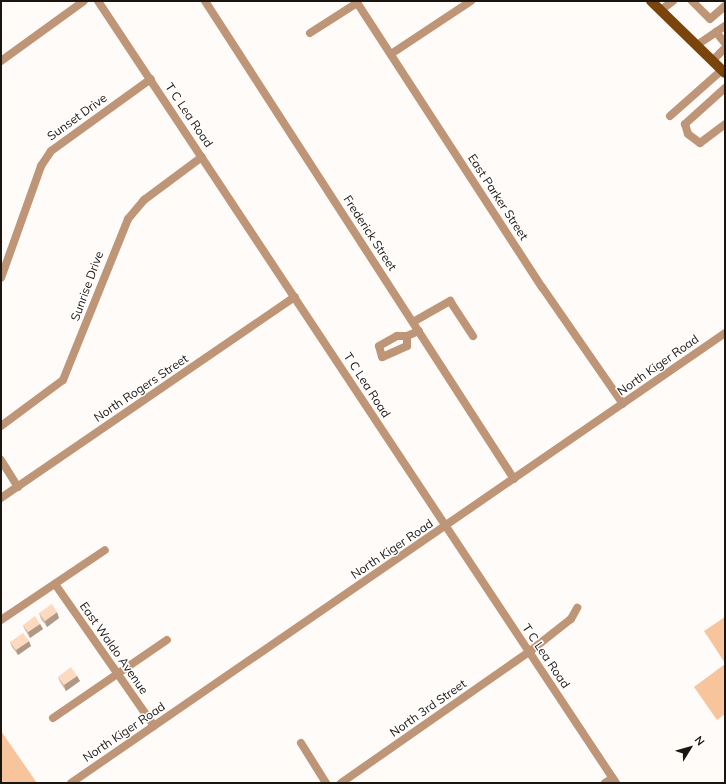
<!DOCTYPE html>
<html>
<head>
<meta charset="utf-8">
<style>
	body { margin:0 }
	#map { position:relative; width:726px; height:784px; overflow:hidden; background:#fefbf8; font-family:Mulish,sans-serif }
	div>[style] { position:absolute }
	.green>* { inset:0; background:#f8c49c }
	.minor>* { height:8px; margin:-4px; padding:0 4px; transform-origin:4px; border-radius:4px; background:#be9576 }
	.major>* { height:10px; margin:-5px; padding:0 5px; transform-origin:5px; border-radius:5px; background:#7b440b }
	.wall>* { inset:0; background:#d9bba4 }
	.shaded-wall>* { inset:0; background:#b09886 }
	.building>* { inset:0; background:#fcd9bf }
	span { translate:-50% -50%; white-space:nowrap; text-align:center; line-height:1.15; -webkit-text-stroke:3px #fff; paint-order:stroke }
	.street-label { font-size:12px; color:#1b1510 }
	.frame { position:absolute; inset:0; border:2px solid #1b1510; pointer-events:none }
	.north { position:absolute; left:670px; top:728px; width:40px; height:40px; -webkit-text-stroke:3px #fff; paint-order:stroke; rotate:53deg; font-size:11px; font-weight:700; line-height:16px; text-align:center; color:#1b1510 }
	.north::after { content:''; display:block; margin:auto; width:14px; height:18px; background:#1b1510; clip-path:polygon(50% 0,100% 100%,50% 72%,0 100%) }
</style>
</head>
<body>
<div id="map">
	<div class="green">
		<i style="clip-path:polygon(725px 617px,725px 663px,704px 631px)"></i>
		<i style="clip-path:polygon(725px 664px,725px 714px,717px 720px,694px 687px)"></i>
		<i style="clip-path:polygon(1px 731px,37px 783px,1px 783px)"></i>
	</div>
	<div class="minor">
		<i style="left:98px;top:1px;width:938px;rotate:56.48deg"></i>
		<i style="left:205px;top:1px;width:569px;rotate:57.12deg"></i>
		<i style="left:356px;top:1px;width:341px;rotate:57deg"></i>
		<i style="left:542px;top:287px;width:142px;rotate:55.3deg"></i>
		<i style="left:692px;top:1px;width:25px;rotate:45deg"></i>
		<i style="left:710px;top:19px;width:20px;rotate:-41deg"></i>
		<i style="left:661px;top:10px;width:15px;rotate:-37deg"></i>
		<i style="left:716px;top:32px;width:11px;rotate:-34deg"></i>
		<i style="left:310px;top:33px;width:56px;rotate:-32.6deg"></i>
		<i style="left:697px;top:45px;width:23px;rotate:-34deg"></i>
		<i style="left:716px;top:32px;width:14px;rotate:51deg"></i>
		<i style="left:391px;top:54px;width:96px;rotate:-33.5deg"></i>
		<i style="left:1px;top:61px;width:102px;rotate:-35.9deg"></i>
		<i style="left:712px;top:61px;width:18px;rotate:-45deg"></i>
		<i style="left:725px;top:88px;width:54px;rotate:138deg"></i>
		<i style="left:685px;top:124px;width:10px;rotate:73deg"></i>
		<i style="left:688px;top:134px;width:15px;rotate:37deg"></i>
		<i style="left:700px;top:143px;width:31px;rotate:-37deg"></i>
		<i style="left:670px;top:116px;width:69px;rotate:-41.5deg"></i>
		<i style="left:1px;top:278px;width:119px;rotate:-70.3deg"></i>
		<i style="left:41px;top:166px;width:18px;rotate:-56deg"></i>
		<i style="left:51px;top:151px;width:123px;rotate:-35.8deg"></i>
		<i style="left:413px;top:322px;width:43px;rotate:-29.6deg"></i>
		<i style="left:450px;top:301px;width:42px;rotate:56.7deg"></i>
		<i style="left:407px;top:336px;width:10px;rotate:90deg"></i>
		<i style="left:407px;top:346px;width:27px;rotate:156deg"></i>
		<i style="left:382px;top:357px;width:11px;rotate:-105deg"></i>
		<i style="left:379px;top:346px;width:21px;rotate:-29deg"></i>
		<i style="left:397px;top:336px;width:10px"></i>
		<i style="left:407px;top:336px;width:13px;rotate:-23deg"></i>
		<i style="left:1px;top:426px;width:77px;rotate:-36.6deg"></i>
		<i style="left:63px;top:380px;width:174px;rotate:-68deg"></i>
		<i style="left:128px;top:219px;width:25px;rotate:-50deg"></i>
		<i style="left:144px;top:200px;width:72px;rotate:-36.6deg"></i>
		<i style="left:1px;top:460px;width:32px;rotate:58deg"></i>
		<i style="left:1px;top:498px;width:356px;rotate:-34.4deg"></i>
		<i style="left:55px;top:584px;width:173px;rotate:55.1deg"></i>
		<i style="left:1px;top:620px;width:125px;rotate:-33.9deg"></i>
		<i style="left:53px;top:718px;width:138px;rotate:-34.4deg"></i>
		<i style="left:301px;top:743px;width:47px;rotate:58deg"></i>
		<i style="left:71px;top:783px;width:794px;rotate:-34.53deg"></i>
		<i style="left:341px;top:783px;width:229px;rotate:-34.9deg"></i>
		<i style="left:529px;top:652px;width:53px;rotate:-38.2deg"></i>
		<i style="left:571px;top:619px;width:13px;rotate:-61deg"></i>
		<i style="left:605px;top:783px;width:9px;rotate:-32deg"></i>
	</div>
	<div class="major">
		<i style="left:651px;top:1px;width:103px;rotate:44.2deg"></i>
	</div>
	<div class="wall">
		<i style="clip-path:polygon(39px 613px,59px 618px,47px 627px,41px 619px)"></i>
		<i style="clip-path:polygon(40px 624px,43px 629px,30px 638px,25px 630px,23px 625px)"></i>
		<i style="clip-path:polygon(10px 642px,31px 646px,18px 655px,12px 647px)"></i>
		<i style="clip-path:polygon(77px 676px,80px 681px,66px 691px,60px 682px,58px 677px)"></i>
	</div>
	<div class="shaded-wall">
		<i style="clip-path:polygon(57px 612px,59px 618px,47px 627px,45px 621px)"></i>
		<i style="clip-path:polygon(40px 624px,43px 629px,30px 638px,28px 632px)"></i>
		<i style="clip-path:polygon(29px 641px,31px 646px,18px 655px,16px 650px)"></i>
		<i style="clip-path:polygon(77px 676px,80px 681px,66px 691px,64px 685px)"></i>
	</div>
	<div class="building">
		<i style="clip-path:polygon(52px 604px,57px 612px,45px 621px,39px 613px)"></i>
		<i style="clip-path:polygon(35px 616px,40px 624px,28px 632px,23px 625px)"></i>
		<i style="clip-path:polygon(23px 633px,29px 641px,16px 650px,10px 642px)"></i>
		<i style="clip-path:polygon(71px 667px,77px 676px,64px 685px,58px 677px)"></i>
	</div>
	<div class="street-label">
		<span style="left:189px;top:115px;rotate:56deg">T C Lea Road</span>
		<span style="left:77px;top:117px;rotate:-36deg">Sunset Drive</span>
		<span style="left:498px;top:197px;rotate:57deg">East Parker Street</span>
		<span style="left:370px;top:233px;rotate:57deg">Frederick Street</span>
		<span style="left:87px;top:286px;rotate:-70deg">Sunrise Drive</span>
		<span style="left:658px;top:365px;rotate:-35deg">North Kiger Road</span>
		<span style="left:367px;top:385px;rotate:57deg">T C Lea Road</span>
		<span style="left:141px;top:388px;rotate:-34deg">North Rogers Street</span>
		<span style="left:392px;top:549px;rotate:-34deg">North Kiger Road</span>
		<span style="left:114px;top:648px;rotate:55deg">East Waldo Avenue</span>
		<span style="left:546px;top:656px;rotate:56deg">T C Lea Road</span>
		<span style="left:428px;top:708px;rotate:-35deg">North 3rd Street</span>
		<span style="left:124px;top:732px;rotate:-34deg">North Kiger Road</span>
	</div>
	<div class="frame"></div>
	<div class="north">N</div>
</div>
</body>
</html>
